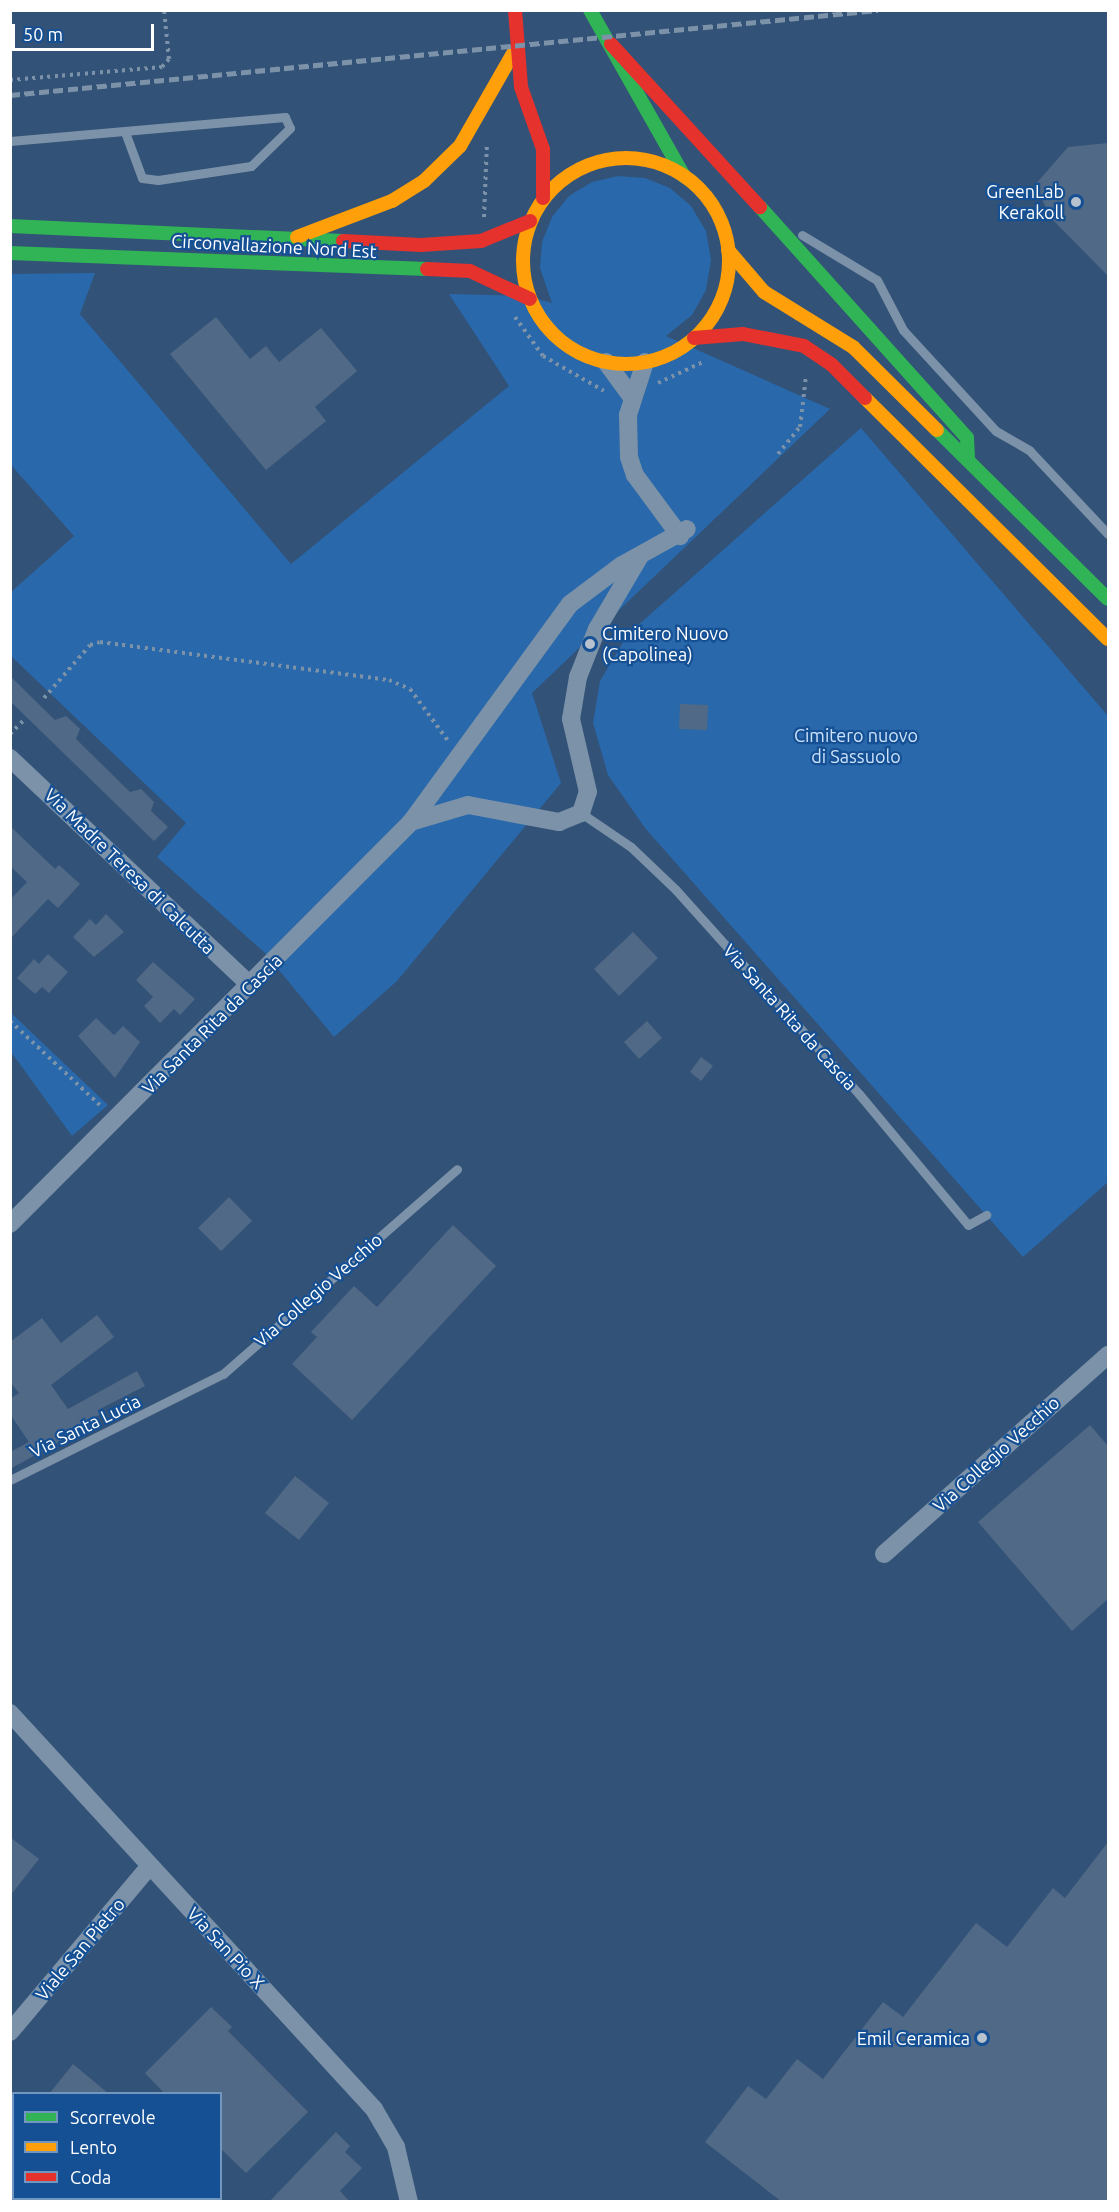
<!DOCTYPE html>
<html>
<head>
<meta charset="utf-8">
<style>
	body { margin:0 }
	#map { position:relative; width:1119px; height:2212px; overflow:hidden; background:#335277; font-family:Ubuntu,sans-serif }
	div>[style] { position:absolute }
	.green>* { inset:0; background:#2968aa }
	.building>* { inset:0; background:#506986 }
	.path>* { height:4px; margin-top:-2px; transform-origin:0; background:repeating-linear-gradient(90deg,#7b92a9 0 3px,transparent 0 7.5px) }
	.lane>* { height:9px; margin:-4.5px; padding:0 4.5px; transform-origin:4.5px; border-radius:4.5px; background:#7b92a9 }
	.street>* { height:18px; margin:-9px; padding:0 9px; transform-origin:9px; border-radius:9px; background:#7b92a9 }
	.fast>* { height:14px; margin:-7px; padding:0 7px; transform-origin:7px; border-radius:7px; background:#30b455 }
	.slow>* { height:14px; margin:-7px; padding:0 7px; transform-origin:7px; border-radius:7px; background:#ff9f0a }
	.slow>.ring { margin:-7px; padding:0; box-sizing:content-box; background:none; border:14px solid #ff9f0a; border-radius:50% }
	.jam>* { height:14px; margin:-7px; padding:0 7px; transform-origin:7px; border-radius:7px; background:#e5322d }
	.rail>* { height:4.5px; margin-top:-2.25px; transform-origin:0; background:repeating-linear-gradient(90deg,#7c92a9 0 10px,transparent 0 14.5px) }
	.dots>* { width:16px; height:16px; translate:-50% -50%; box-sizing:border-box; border:3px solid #165094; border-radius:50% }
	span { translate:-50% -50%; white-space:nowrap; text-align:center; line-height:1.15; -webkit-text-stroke:4.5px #165094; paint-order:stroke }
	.poi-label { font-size:18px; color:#fff }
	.right { translate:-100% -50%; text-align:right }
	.left { translate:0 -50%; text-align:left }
	.street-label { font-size:18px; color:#fff }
	.park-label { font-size:18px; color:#cce3fc }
	.frame { position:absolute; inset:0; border:12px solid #fff; pointer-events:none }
	.legend { position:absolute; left:12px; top:2092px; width:210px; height:108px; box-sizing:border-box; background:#165094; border:2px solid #7396bf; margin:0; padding:8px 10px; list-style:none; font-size:18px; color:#fff }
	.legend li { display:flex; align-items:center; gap:12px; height:30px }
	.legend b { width:30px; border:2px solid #7396bf }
	.scale { position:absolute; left:12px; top:24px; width:142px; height:27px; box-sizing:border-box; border:3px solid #fff; border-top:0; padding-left:8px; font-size:18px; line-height:21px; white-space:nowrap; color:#fff; -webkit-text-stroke:4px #165094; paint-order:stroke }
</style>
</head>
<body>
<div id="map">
	<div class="green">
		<i style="clip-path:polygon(618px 176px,645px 178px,670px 188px,691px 206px,706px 231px,711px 260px,706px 290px,692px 315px,666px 336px,830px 409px,532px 693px,561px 783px,397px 981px,334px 1037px,265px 953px,157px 857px,186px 823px,11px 656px,10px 593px,74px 536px,11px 465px,11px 274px,95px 273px,80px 314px,291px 564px,509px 386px,449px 294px,526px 296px,552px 303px,540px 268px,542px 242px,552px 217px,569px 196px,592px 182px)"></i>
		<i style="clip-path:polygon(861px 428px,1108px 716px,1108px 1182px,1023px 1257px,645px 828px,608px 775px,593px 723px,600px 681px,628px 634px)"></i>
		<i style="clip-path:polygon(10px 1012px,108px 1105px,72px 1136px,11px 1052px)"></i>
	</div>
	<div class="building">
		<i style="clip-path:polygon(1108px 143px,1108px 276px,1051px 218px,1035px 185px,1068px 147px)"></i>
		<i style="clip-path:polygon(216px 317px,250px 359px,266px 346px,279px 362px,321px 328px,357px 371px,315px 407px,326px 421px,266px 470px,170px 354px)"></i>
		<i style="clip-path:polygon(10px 676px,55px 720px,66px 716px,80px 729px,76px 739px,130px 792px,141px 789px,154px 802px,151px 811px,168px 827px,154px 841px,10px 701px)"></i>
		<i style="clip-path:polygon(680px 704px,708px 705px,707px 730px,679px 729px)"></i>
		<i style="clip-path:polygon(10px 826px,55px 869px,59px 865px,80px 884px,58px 908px,48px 899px,10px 939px,10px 900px,27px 882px,10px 866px)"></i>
		<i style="clip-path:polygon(106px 914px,124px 932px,94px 957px,73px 937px,90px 919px,96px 925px)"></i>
		<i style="clip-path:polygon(633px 932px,658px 958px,619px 996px,594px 969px)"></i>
		<i style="clip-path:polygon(48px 954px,68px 972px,49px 993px,42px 987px,35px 994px,17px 978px,34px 959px,39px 964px)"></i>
		<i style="clip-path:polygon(153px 962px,195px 999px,180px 1015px,174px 1009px,160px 1023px,144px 1006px,153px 997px,136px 980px)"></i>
		<i style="clip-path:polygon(96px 1018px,114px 1035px,123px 1026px,140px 1042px,115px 1078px,78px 1036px)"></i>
		<i style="clip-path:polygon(647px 1021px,662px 1038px,639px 1059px,624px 1042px)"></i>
		<i style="clip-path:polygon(701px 1057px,713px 1066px,701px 1081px,690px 1072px)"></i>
		<i style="clip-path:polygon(229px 1197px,252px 1221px,221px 1251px,198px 1228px)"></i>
		<i style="clip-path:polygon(453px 1225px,496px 1266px,352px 1420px,292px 1364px,317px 1337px,311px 1332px,354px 1286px,377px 1307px)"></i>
		<i style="clip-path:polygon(97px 1315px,114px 1337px,51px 1385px,68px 1409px,137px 1371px,145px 1386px,98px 1410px,100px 1414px,57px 1443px,10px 1469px,10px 1452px,29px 1442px,10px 1414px,10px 1399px,19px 1393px,10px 1382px,10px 1342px,42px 1318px,61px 1343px)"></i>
		<i style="clip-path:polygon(1090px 1425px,1108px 1446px,1108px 1599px,1072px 1631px,978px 1522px)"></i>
		<i style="clip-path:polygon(295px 1476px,329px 1503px,299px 1540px,265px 1513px)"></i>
		<i style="clip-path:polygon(10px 1837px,39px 1859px,10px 1896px)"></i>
		<i style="clip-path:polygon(1108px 1842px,1108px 2202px,782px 2202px,705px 2142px,748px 2086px,766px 2099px,797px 2059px,823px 2079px,883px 2002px,903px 2017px,976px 1923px,1007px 1947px,1053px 1888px,1065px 1898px)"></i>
		<i style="clip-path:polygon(211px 2007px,232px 2027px,228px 2031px,308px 2112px,246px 2173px,220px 2148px,220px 2094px,165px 2094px,145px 2073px)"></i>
		<i style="clip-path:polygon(73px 2064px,109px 2094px,49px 2094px)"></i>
		<i style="clip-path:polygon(336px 2132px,350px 2146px,345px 2152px,362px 2168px,340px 2191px,350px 2202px,269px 2202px)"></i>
	</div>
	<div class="path">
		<i style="left:10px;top:80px;width:153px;rotate:-4.9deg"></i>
		<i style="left:162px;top:67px;width:11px;rotate:-49deg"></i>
		<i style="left:169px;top:59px;width:49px;rotate:-95.8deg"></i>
		<i style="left:484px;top:217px;width:75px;rotate:-87.7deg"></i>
		<i style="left:515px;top:317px;width:48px;rotate:54.3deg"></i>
		<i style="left:543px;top:356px;width:70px;rotate:29.8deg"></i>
		<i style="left:658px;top:383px;width:50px;rotate:-25deg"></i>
		<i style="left:778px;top:454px;width:35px;rotate:-51deg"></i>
		<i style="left:800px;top:427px;width:51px;rotate:-83.3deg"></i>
		<i style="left:44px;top:698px;width:70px;rotate:-49deg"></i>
		<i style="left:90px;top:645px;width:10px;rotate:-17deg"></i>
		<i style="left:100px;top:642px;width:291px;rotate:7.5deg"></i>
		<i style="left:389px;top:680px;width:23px;rotate:23deg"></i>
		<i style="left:410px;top:689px;width:66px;rotate:53.7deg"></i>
		<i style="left:10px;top:734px;width:18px;rotate:-45deg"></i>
		<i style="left:10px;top:1021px;width:126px;rotate:43.1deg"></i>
	</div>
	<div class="lane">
		<i style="left:10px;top:141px;width:276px;rotate:-5deg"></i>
		<i style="left:285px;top:117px;width:12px;rotate:66deg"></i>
		<i style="left:290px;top:128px;width:54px;rotate:135.7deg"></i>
		<i style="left:251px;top:166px;width:94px;rotate:171.4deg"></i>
		<i style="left:158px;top:180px;width:16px;rotate:-173deg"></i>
		<i style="left:142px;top:178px;width:49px;rotate:-110.3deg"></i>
		<i style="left:802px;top:235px;width:87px;rotate:31deg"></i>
		<i style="left:877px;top:280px;width:56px;rotate:62.5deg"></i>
		<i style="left:903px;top:330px;width:137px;rotate:47.4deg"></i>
		<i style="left:996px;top:431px;width:39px;rotate:30deg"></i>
		<i style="left:1030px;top:451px;width:114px;rotate:46.8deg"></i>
		<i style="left:581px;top:813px;width:60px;rotate:34.2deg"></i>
		<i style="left:631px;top:847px;width:62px;rotate:43.7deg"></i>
		<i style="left:676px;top:890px;width:274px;rotate:48.1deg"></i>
		<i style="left:859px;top:1094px;width:170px;rotate:50.2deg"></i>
		<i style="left:968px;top:1225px;width:21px;rotate:-29deg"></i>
		<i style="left:10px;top:1480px;width:238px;rotate:-26.5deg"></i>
		<i style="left:223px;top:1374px;width:311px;rotate:-41.2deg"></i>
	</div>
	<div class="street">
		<i style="left:606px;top:362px;width:42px;rotate:53.7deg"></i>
		<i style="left:645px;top:362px;width:56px;rotate:107.8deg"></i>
		<i style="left:628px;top:415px;width:42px;rotate:88.6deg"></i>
		<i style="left:629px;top:457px;width:19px;rotate:72deg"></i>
		<i style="left:635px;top:475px;width:76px;rotate:53.6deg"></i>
		<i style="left:10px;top:758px;width:330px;rotate:43.4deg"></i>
		<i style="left:411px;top:822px;width:59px;rotate:-16.6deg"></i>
		<i style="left:468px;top:805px;width:93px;rotate:10.6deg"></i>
		<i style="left:559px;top:822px;width:24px;rotate:-22deg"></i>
		<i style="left:581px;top:813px;width:22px;rotate:-72deg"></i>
		<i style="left:588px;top:792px;width:75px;rotate:-103.1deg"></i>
		<i style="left:571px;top:719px;width:43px;rotate:-80.5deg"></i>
		<i style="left:578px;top:677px;width:52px;rotate:-68.4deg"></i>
		<i style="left:597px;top:629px;width:85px;rotate:-59.5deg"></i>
		<i style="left:10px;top:1224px;width:568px;rotate:-45.07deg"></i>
		<i style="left:411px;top:822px;width:270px;rotate:-53.9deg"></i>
		<i style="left:570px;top:604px;width:65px;rotate:-36.9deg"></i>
		<i style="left:622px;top:565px;width:74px;rotate:-29deg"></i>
		<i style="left:884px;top:1554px;width:300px;rotate:-41.6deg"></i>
		<i style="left:10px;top:1713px;width:538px;rotate:47.41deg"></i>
		<i style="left:374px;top:2109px;width:44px;rotate:59.9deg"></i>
		<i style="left:396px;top:2147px;width:57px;rotate:76.7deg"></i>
		<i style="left:10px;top:2032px;width:217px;rotate:-49.9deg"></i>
	</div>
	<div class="fast">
		<i style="left:590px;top:10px;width:191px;rotate:60.5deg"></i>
		<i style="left:760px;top:207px;width:310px;rotate:48.1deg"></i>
		<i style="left:967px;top:438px;width:22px;rotate:87deg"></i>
		<i style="left:10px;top:226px;width:333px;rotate:2.6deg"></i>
		<i style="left:10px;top:253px;width:417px;rotate:2.2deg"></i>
		<i style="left:937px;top:430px;width:240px;rotate:44.7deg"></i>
	</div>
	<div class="slow">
		<i class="ring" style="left:523px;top:158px;width:192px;height:192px"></i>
		<i style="left:297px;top:237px;width:102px;rotate:-20.8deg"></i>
		<i style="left:392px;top:201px;width:38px;rotate:-32deg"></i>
		<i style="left:424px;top:181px;width:50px;rotate:-44.2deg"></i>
		<i style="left:460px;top:146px;width:111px;rotate:-60.2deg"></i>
		<i style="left:728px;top:250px;width:55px;rotate:49.4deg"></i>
		<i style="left:764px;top:292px;width:105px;rotate:31.7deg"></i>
		<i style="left:853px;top:347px;width:118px;rotate:44.7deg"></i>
		<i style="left:865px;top:398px;width:342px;rotate:44.8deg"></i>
	</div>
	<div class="jam">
		<i style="left:515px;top:10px;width:77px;rotate:85.5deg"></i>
		<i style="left:521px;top:87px;width:66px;rotate:70.5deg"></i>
		<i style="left:543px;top:149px;width:49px;rotate:90deg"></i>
		<i style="left:611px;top:44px;width:221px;rotate:47.6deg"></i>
		<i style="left:343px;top:241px;width:78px;rotate:2.9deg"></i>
		<i style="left:421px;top:245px;width:60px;rotate:-3.8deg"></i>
		<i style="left:481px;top:241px;width:53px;rotate:-22.2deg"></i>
		<i style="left:427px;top:269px;width:43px;rotate:2.7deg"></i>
		<i style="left:470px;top:271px;width:66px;rotate:25deg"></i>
		<i style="left:694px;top:338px;width:49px;rotate:-4.7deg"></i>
		<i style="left:743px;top:334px;width:62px;rotate:11.1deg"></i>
		<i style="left:804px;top:346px;width:32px;rotate:34deg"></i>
		<i style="left:831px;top:364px;width:48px;rotate:45deg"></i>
	</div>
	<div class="rail">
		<i style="left:10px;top:95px;width:872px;rotate:-5.59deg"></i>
	</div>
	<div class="dots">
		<i style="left:1076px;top:202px;background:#b8c2cf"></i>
		<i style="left:590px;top:644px;background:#b8c2cf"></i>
		<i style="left:982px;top:2038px;background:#b8c2cf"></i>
	</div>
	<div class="poi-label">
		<span class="right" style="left:1064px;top:202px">GreenLab<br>Kerakoll</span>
		<span class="left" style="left:602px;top:644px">Cimitero Nuovo<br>(Capolinea)</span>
		<span class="right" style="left:970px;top:2038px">Emil Ceramica</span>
	</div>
	<div class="street-label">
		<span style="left:274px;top:246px;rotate:3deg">Circonvallazione Nord Est</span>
		<span style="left:130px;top:871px;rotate:44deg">Via Madre Teresa di Calcutta</span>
		<span style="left:790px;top:1017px;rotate:48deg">Via Santa Rita da Cascia</span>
		<span style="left:212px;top:1024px;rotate:-45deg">Via Santa Rita da Cascia</span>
		<span style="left:318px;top:1290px;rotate:-41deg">Via Collegio Vecchio</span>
		<span style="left:85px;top:1426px;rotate:-26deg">Via Santa Lucia</span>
		<span style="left:996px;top:1454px;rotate:-42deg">Via Collegio Vecchio</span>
		<span style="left:226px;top:1948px;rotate:47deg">Via San Pio X</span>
		<span style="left:80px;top:1949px;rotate:-50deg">Viale San Pietro</span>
	</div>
	<div class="park-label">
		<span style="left:856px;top:746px">Cimitero nuovo<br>di Sassuolo</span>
	</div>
	<div class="frame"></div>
	<ul class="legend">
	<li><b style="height:8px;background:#30b455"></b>Scorrevole</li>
	<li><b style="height:8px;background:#ff9f0a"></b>Lento</li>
	<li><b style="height:8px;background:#e5322d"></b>Coda</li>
	</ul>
	<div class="scale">50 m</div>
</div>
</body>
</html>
